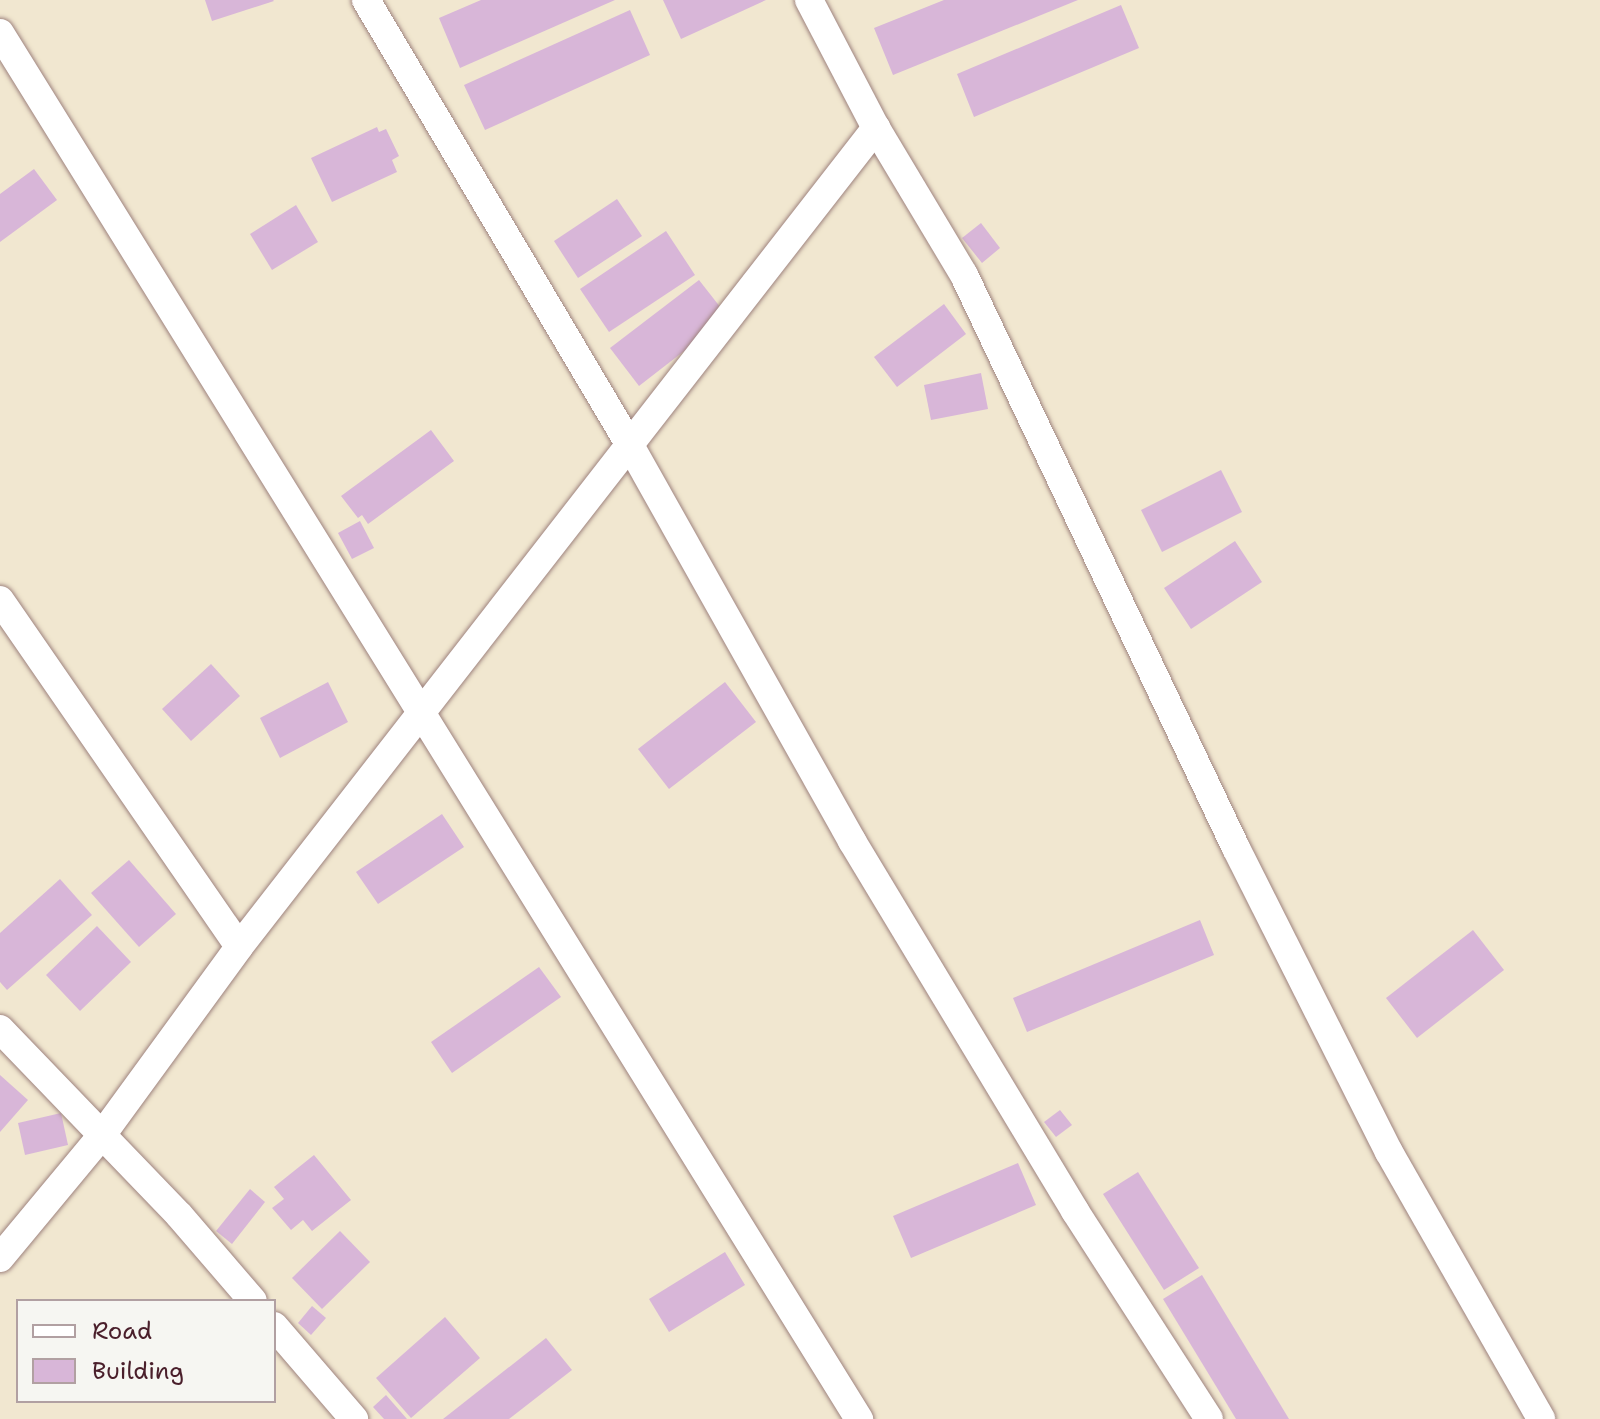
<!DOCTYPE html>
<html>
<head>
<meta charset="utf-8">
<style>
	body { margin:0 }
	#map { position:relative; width:1600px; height:1419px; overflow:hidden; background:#f1e7d0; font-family:"Shantell Sans",sans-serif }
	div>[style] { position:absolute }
	.building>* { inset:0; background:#d8b6d8 }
	.roads { filter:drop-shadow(0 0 2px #9e837e) drop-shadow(0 0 2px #9e837e) }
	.minor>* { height:28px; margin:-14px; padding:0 14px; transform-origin:14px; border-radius:14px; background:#fff }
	span { translate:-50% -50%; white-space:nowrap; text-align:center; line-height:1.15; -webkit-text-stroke:6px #f6f6f2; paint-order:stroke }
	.legend { position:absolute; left:16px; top:1299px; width:260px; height:104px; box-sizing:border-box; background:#f6f6f2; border:2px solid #b1a0a2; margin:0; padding:10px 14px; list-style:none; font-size:24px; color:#4a1f2b }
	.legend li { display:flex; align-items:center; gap:16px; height:40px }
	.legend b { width:40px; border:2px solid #b1a0a2 }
</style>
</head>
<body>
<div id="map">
	<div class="building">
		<i style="clip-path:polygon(205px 0,273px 0,274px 1px,212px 21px)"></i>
		<i style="clip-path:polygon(481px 0,615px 0,460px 68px,439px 18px)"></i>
		<i style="clip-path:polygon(663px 0,766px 0,681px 39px)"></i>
		<i style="clip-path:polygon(944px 0,1078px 0,893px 75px,874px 28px)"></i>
		<i style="clip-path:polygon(1121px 5px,1139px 48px,974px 117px,957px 74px)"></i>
		<i style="clip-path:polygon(630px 10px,650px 55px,485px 130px,464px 85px)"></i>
		<i style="clip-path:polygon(377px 127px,379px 132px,386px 129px,399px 156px,392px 160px,397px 172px,332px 202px,311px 158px)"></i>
		<i style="clip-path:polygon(34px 169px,57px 200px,0 242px,0 194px)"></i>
		<i style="clip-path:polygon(617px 199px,642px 236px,578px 278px,554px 241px)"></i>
		<i style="clip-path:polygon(296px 205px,318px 242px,272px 270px,250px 234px)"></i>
		<i style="clip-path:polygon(981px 223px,1000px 248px,982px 263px,962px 238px)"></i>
		<i style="clip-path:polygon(666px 231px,695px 275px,609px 332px,580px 289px)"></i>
		<i style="clip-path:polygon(699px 280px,728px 317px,639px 386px,610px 348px)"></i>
		<i style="clip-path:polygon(944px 304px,966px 334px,897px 387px,874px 357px)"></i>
		<i style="clip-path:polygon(981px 373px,988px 409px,931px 420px,924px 385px)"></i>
		<i style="clip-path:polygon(431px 430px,454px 461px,368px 524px,362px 515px,358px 518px,341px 496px)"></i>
		<i style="clip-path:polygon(1221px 470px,1242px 512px,1162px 552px,1141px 510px)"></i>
		<i style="clip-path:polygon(360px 521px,374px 548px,352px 559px,338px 533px)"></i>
		<i style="clip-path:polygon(1235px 541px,1262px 582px,1191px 629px,1164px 588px)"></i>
		<i style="clip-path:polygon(211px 664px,240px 696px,191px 741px,162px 709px)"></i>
		<i style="clip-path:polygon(328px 682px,348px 722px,280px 758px,260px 718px)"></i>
		<i style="clip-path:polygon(725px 682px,756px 722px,669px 789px,638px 749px)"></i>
		<i style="clip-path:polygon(442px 814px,464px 847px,378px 904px,356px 872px)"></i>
		<i style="clip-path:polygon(129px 860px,176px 914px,139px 947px,91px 893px)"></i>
		<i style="clip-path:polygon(60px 879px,92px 915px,7px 990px,0 982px,0 933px)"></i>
		<i style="clip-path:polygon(1200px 920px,1214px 955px,1027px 1032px,1013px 998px)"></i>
		<i style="clip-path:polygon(97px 926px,131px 962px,80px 1011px,46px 975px)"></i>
		<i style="clip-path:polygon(1473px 930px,1504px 970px,1417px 1038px,1386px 998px)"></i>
		<i style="clip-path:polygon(539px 967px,561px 997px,452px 1073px,431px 1042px)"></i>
		<i style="clip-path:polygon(0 1075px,28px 1100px,0 1132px)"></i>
		<i style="clip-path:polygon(1060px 1110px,1072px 1125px,1056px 1137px,1044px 1122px)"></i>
		<i style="clip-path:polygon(61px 1113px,68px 1145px,25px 1155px,18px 1123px)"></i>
		<i style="clip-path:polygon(314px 1155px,351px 1200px,312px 1231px,303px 1220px,291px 1230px,272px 1208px,284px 1199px,274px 1187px)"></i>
		<i style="clip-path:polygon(1018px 1163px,1036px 1205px,911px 1258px,893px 1216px)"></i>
		<i style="clip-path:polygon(1138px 1172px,1199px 1268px,1164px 1290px,1103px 1194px)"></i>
		<i style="clip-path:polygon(250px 1189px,265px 1202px,232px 1244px,216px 1231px)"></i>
		<i style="clip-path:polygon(340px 1231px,370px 1262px,322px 1309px,292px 1278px)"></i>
		<i style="clip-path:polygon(725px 1252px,745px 1285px,669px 1332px,649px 1299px)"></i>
		<i style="clip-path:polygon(1202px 1275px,1289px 1419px,1236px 1419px,1163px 1299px)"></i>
		<i style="clip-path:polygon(312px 1306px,326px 1318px,311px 1335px,298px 1323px)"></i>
		<i style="clip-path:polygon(445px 1317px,480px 1358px,411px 1418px,376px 1378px)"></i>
		<i style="clip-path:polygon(546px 1338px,572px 1370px,509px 1419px,443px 1419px)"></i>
		<i style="clip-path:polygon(386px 1395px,407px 1419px,384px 1419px,373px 1407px)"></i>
	</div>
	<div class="roads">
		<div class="minor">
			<i style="left:366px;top:0;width:520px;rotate:59.34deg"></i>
			<i style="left:631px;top:447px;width:452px;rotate:60.7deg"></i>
			<i style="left:852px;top:841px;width:432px;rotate:58.9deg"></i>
			<i style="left:1075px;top:1211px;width:247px;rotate:57.2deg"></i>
			<i style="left:809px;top:0;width:144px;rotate:62.4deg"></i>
			<i style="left:876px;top:128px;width:171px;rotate:59.1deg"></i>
			<i style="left:964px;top:275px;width:634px;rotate:64.61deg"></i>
			<i style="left:1236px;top:848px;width:340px;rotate:63.3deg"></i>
			<i style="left:1389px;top:1152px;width:307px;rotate:60.3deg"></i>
			<i style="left:0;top:33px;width:1631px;rotate:58.21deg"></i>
			<i style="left:0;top:600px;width:421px;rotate:55.4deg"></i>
			<i style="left:0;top:1029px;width:258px;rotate:46.1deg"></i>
			<i style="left:179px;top:1215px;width:113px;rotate:49.3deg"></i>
			<i style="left:0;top:1258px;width:160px;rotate:-50.3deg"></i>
			<i style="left:102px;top:1135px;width:233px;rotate:-53.9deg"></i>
			<i style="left:239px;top:947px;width:1038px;rotate:-52.13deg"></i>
			<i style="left:274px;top:1326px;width:123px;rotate:49.3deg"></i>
		</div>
	</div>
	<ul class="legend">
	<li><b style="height:10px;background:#fff"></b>Road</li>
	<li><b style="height:22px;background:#d8b6d8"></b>Building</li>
	</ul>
</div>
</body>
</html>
